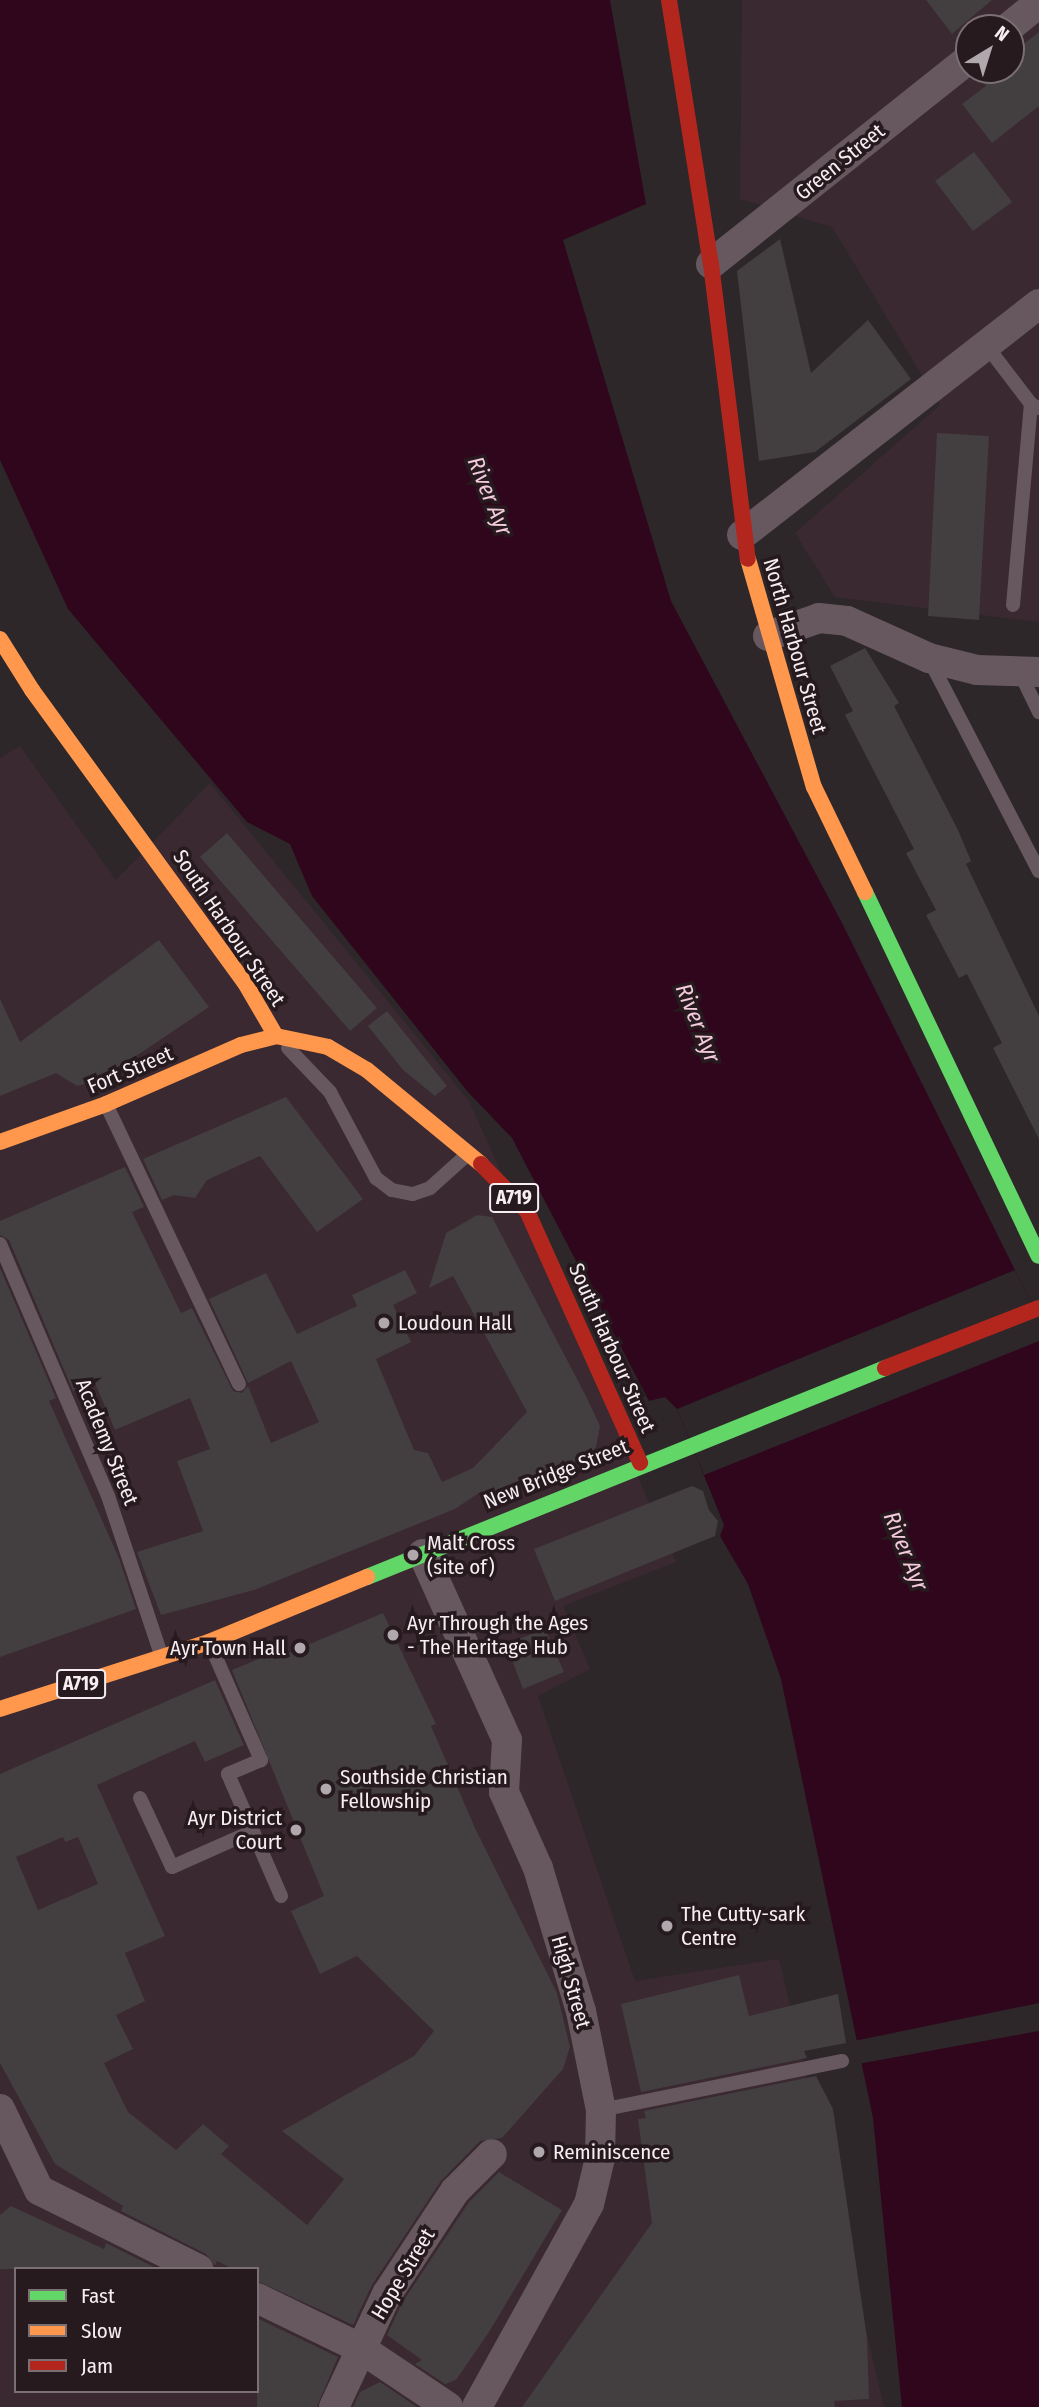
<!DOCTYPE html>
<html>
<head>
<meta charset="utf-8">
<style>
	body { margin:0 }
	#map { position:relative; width:1039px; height:2407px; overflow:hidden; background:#2d272a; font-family:"Fira Sans Condensed",sans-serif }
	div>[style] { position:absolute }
	.built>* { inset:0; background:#3a2930 }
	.water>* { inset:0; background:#2f061b }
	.pier>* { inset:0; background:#2d272a }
	.building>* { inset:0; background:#433e40 }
	.lane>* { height:14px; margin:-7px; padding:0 7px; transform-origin:7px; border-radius:7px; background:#66585e }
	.street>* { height:30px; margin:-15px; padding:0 15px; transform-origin:15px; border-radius:15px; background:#66585e }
	.fast>* { height:16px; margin:-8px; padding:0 8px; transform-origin:8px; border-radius:8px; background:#63d668 }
	.slow>* { height:16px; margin:-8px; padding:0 8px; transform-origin:8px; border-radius:8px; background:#ff974d }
	.jam>* { height:16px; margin:-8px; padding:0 8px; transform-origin:8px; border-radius:8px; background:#b3261e }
	.dots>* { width:19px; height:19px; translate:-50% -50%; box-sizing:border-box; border:4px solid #261a1f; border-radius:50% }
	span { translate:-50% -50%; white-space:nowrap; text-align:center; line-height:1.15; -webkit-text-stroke:7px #261a1f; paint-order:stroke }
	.shield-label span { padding:2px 5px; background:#261a1f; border:2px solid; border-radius:5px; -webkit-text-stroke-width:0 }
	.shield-label { font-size:19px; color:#f7eef2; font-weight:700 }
	.street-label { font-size:21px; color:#f7eef2 }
	.poi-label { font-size:21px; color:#f7eef2 }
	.left { translate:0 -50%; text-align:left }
	.right { translate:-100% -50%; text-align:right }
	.water-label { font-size:23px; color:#f3cada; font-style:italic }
	.legend { position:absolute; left:14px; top:2267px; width:245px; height:126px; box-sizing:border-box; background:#261a1f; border:2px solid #7a6f73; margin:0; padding:9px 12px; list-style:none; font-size:21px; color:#f7eef2 }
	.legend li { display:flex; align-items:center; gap:14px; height:35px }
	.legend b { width:35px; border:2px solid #7a6f73 }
	.north { position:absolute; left:955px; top:14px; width:70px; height:70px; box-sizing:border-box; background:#261a1f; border:2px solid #7a6f73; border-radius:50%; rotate:38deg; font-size:19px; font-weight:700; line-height:28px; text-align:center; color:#f7eef2 }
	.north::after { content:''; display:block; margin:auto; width:24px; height:32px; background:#b0a8ac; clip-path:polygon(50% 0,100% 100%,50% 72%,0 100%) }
</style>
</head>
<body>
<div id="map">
	<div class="built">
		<i style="clip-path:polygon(evenodd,742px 0,1039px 0,1039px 622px,835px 597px,795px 533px,940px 405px,832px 227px,740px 199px,742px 0,969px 28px,1011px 28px,1011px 70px,969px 70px,969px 28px)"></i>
		<i style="clip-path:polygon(evenodd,20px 746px,116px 880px,210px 783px,469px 1101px,676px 1562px,563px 1606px,590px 1669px,538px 1696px,635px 1981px,779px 1959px,884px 2407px,0 2407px,0 758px,20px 746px,16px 2269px,257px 2269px,257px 2391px,16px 2391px,16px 2269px)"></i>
	</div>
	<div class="water">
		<i style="clip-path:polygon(0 0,610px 0,646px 204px,563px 240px,671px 601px,842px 923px,1039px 1318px,1039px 2407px,902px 2407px,873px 2118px,781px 1679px,748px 1584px,720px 1536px,724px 1525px,677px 1409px,665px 1397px,649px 1401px,512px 1138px,467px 1091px,312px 896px,290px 844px,247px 822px,68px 609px,0 460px)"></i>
	</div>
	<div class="pier">
		<i style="clip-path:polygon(1015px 1270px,1039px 1318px,1039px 1341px,704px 1475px,677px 1409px)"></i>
		<i style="clip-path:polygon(1039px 2003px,1039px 2031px,858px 2064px,854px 2041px)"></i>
	</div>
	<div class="building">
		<i style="clip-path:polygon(926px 0,992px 0,952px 34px)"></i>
		<i style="clip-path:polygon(1039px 32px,1039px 106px,992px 143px,962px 104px,986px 86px,978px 75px,982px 70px,1011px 70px,1011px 54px)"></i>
		<i style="clip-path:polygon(974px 152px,1012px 202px,973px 231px,935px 181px)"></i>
		<i style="clip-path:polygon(780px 239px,811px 373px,868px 320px,911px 379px,815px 452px,759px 461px,737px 271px)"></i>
		<i style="clip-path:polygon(937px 433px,989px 436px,979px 620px,928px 616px)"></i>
		<i style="clip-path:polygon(865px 648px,899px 703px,894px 706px,958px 830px,971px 861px,966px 864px,1039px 1016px,1039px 1139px,993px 1048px,1002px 1043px,967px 974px,959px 978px,926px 915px,936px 910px,906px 853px,914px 849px,845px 715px,853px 711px,830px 666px)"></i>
		<i style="clip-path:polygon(227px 833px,377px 1008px,350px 1031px,200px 857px)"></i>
		<i style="clip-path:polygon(159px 940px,209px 1007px,99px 1081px,77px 1086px,56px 1073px,0 1096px,0 999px,20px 1042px)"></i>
		<i style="clip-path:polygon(387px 1011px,447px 1086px,435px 1096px,403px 1070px,368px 1026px)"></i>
		<i style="clip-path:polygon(286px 1097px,363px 1199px,317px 1232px,260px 1156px,207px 1180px,195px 1198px,174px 1195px,162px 1200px,143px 1159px)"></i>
		<i style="clip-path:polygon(125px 1167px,144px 1207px,132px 1212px,181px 1313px,192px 1308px,233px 1391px,242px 1393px,248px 1386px,271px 1443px,319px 1422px,291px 1361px,248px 1383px,209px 1299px,266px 1273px,297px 1334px,357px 1306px,352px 1295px,405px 1270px,417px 1293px,393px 1305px,411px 1342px,376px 1359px,414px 1450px,428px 1453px,442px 1482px,473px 1468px,527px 1412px,453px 1276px,429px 1288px,446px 1233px,477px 1215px,492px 1217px,586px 1396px,600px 1426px,596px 1447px,589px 1456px,485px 1496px,482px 1491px,455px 1509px,254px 1590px,161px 1615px,137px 1552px,203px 1531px,177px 1461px,210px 1449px,190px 1398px,115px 1430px,94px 1381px,73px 1391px,9px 1240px,0 1235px,0 1221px)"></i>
		<i style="clip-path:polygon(0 1268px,56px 1398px,49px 1401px,119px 1558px,136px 1609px,0 1657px)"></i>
		<i style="clip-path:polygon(692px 1486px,703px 1491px,709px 1510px,718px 1521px,715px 1536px,555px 1601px,534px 1549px)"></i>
		<i style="clip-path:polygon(evenodd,383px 1613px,436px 1724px,431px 1726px,475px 1828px,557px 1993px,570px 2047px,563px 2069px,502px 2138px,480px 2141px,441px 2181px,372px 2285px,353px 2325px,257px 2281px,257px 2269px,233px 2269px,217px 2261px,215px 2266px,206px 2254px,121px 2211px,123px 2206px,55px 2164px,0 2063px,0 1774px,215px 1680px,244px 1745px,205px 1762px,195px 1741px,97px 1785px,165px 1936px,125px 1953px,145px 2001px,116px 2015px,133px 2049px,104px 2063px,128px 2112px,176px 2150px,203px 2124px,229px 2146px,221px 2154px,307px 2225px,344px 2179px,282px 2131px,414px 2056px,434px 2031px,357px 1956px,320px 1974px,291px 1911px,324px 1896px,232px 1670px,275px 1652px,277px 1658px,383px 1613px,63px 1837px,65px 1842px,78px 1837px,98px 1884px,38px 1910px,16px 1857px,63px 1837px)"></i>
		<i style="clip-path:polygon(545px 1629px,564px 1672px,523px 1689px,506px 1644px)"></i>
		<i style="clip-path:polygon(739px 1975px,749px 2016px,838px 1994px,846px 2043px,804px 2051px,807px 2058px,641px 2092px,621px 2004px)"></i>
		<i style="clip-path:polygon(816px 2076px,833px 2109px,867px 2338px,869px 2399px,834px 2401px,835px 2407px,522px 2407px,652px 2223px,638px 2119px,646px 2118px,644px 2111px)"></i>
		<i style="clip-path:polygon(499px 2172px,562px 2210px,489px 2332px,456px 2380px,445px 2384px,415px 2364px,422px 2360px,387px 2335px,402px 2303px,469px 2202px)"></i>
		<i style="clip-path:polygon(11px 2206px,104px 2249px,106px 2243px,158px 2269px,0 2269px,0 2215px)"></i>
		<i style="clip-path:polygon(257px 2318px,338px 2357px,317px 2407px,257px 2407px)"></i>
		<i style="clip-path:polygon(380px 2382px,417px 2407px,353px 2407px,360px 2392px)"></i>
	</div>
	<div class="lane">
		<i style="left:986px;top:345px;width:74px;rotate:52.7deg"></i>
		<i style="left:1031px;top:404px;width:8px;rotate:30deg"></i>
		<i style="left:1013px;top:605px;width:202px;rotate:-84.9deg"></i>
		<i style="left:929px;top:659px;width:239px;rotate:62.6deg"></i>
		<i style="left:1019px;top:671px;width:46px;rotate:64deg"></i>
		<i style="left:288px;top:1048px;width:61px;rotate:46.3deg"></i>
		<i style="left:330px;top:1092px;width:98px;rotate:61.9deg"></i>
		<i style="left:376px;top:1178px;width:20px;rotate:37deg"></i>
		<i style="left:392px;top:1190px;width:21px;rotate:11deg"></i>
		<i style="left:413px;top:1194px;width:18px;rotate:-19deg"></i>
		<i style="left:430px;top:1188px;width:52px;rotate:-41.9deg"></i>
		<i style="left:106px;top:1104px;width:310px;rotate:64.6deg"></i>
		<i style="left:0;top:1244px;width:274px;rotate:66.8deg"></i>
		<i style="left:108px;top:1496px;width:170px;rotate:71.5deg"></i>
		<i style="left:210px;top:1644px;width:127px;rotate:66.3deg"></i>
		<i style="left:261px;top:1760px;width:36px;rotate:157deg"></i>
		<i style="left:228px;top:1774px;width:133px;rotate:66.5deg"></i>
		<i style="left:140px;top:1798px;width:76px;rotate:65.1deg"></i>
		<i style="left:172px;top:1867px;width:89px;rotate:-24deg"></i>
		<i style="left:601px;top:2110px;width:246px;rotate:-11.5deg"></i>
	</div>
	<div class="street">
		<i style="left:1008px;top:28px;width:40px;rotate:-39deg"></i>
		<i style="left:711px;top:264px;width:330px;rotate:-38.5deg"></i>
		<i style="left:742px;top:535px;width:376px;rotate:-37.9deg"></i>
		<i style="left:768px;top:636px;width:54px;rotate:-19.4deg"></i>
		<i style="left:819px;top:618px;width:28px;rotate:6deg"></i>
		<i style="left:847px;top:621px;width:90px;rotate:24.3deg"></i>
		<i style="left:929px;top:658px;width:49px;rotate:14deg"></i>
		<i style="left:977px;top:670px;width:62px;rotate:1.8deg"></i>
		<i style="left:423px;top:1554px;width:204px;rotate:65.7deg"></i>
		<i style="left:507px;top:1740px;width:52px;rotate:93.3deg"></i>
		<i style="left:504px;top:1792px;width:83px;rotate:65.9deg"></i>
		<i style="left:538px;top:1868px;width:149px;rotate:73.3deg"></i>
		<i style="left:581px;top:2011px;width:101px;rotate:78.6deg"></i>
		<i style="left:601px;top:2110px;width:48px;rotate:91.2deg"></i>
		<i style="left:600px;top:2158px;width:47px;rotate:103.4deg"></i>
		<i style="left:589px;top:2204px;width:232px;rotate:118.9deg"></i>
		<i style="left:0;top:2109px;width:90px;rotate:64.3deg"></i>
		<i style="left:39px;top:2190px;width:178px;rotate:26.4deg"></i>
		<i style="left:257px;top:2298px;width:114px;rotate:25.9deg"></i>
		<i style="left:360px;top:2348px;width:106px;rotate:33.8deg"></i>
		<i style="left:334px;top:2407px;width:125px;rotate:-64.9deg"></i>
		<i style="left:387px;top:2294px;width:123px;rotate:-56.6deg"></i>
		<i style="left:455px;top:2191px;width:52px;rotate:-45deg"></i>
	</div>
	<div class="fast">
		<i style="left:865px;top:892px;width:403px;rotate:64.5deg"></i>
		<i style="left:367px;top:1577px;width:559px;rotate:-21.97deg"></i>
	</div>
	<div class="slow">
		<i style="left:748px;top:559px;width:237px;rotate:73.9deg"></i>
		<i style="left:814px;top:787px;width:117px;rotate:64.1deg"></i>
		<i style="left:0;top:639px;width:60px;rotate:57.9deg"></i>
		<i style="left:32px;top:690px;width:362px;rotate:54deg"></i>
		<i style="left:245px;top:983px;width:61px;rotate:59.7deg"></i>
		<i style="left:0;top:1142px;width:113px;rotate:-19.7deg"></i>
		<i style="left:106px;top:1104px;width:147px;rotate:-23.6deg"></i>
		<i style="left:241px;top:1045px;width:36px;rotate:-14deg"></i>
		<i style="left:276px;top:1036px;width:53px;rotate:11.9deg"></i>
		<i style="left:328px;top:1047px;width:45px;rotate:30.5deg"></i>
		<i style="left:367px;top:1070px;width:148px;rotate:39.5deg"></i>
		<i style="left:0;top:1709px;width:219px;rotate:-17.8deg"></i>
		<i style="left:209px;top:1642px;width:171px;rotate:-22.4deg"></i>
	</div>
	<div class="jam">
		<i style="left:669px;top:0;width:267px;rotate:81deg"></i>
		<i style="left:711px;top:264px;width:297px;rotate:82.9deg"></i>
		<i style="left:481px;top:1164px;width:66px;rotate:45.6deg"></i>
		<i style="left:527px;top:1211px;width:276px;rotate:65.8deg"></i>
		<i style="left:885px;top:1368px;width:165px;rotate:-21.3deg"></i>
	</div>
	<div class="dots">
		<i style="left:384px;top:1323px;background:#b0a8ac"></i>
		<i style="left:413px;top:1555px;background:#b0a8ac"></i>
		<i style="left:393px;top:1635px;background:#b0a8ac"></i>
		<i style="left:300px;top:1648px;background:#b0a8ac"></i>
		<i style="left:326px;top:1789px;background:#b0a8ac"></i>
		<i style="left:296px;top:1830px;background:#b0a8ac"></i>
		<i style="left:667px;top:1926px;background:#b0a8ac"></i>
		<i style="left:539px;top:2152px;background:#b0a8ac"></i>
	</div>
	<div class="shield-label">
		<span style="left:514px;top:1198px">A719</span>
		<span style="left:81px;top:1684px">A719</span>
	</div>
	<div class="street-label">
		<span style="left:840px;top:162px;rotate:-39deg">Green Street</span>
		<span style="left:795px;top:646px;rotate:74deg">North Harbour Street</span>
		<span style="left:229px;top:928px;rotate:56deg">South Harbour Street</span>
		<span style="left:130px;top:1070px;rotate:-23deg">Fort Street</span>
		<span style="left:612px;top:1348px;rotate:66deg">South Harbour Street</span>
		<span style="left:107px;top:1442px;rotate:68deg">Academy Street</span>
		<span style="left:556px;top:1474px;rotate:-22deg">New Bridge Street</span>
		<span style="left:571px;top:1982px;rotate:74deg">High Street</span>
		<span style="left:403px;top:2274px;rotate:-59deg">Hope Street</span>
	</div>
	<div class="poi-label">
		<span class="left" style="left:398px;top:1323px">Loudoun Hall</span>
		<span class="left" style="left:427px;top:1555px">Malt Cross<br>(site of)</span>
		<span class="left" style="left:407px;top:1635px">Ayr Through the Ages<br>- The Heritage Hub</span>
		<span class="right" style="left:286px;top:1648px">Ayr Town Hall</span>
		<span class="left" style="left:340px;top:1789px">Southside Christian<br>Fellowship</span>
		<span class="right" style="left:282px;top:1830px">Ayr District<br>Court</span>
		<span class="left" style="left:681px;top:1926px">The Cutty-sark<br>Centre</span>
		<span class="left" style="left:553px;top:2152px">Reminiscence</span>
	</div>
	<div class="water-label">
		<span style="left:490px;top:496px;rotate:68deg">River Ayr</span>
		<span style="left:698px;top:1023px;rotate:68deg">River Ayr</span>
		<span style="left:906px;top:1551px;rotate:68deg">River Ayr</span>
	</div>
	<ul class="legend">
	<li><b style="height:9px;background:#63d668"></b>Fast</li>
	<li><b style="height:9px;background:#ff974d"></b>Slow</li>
	<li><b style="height:9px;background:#b3261e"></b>Jam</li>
	</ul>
	<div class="north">N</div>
</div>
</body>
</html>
